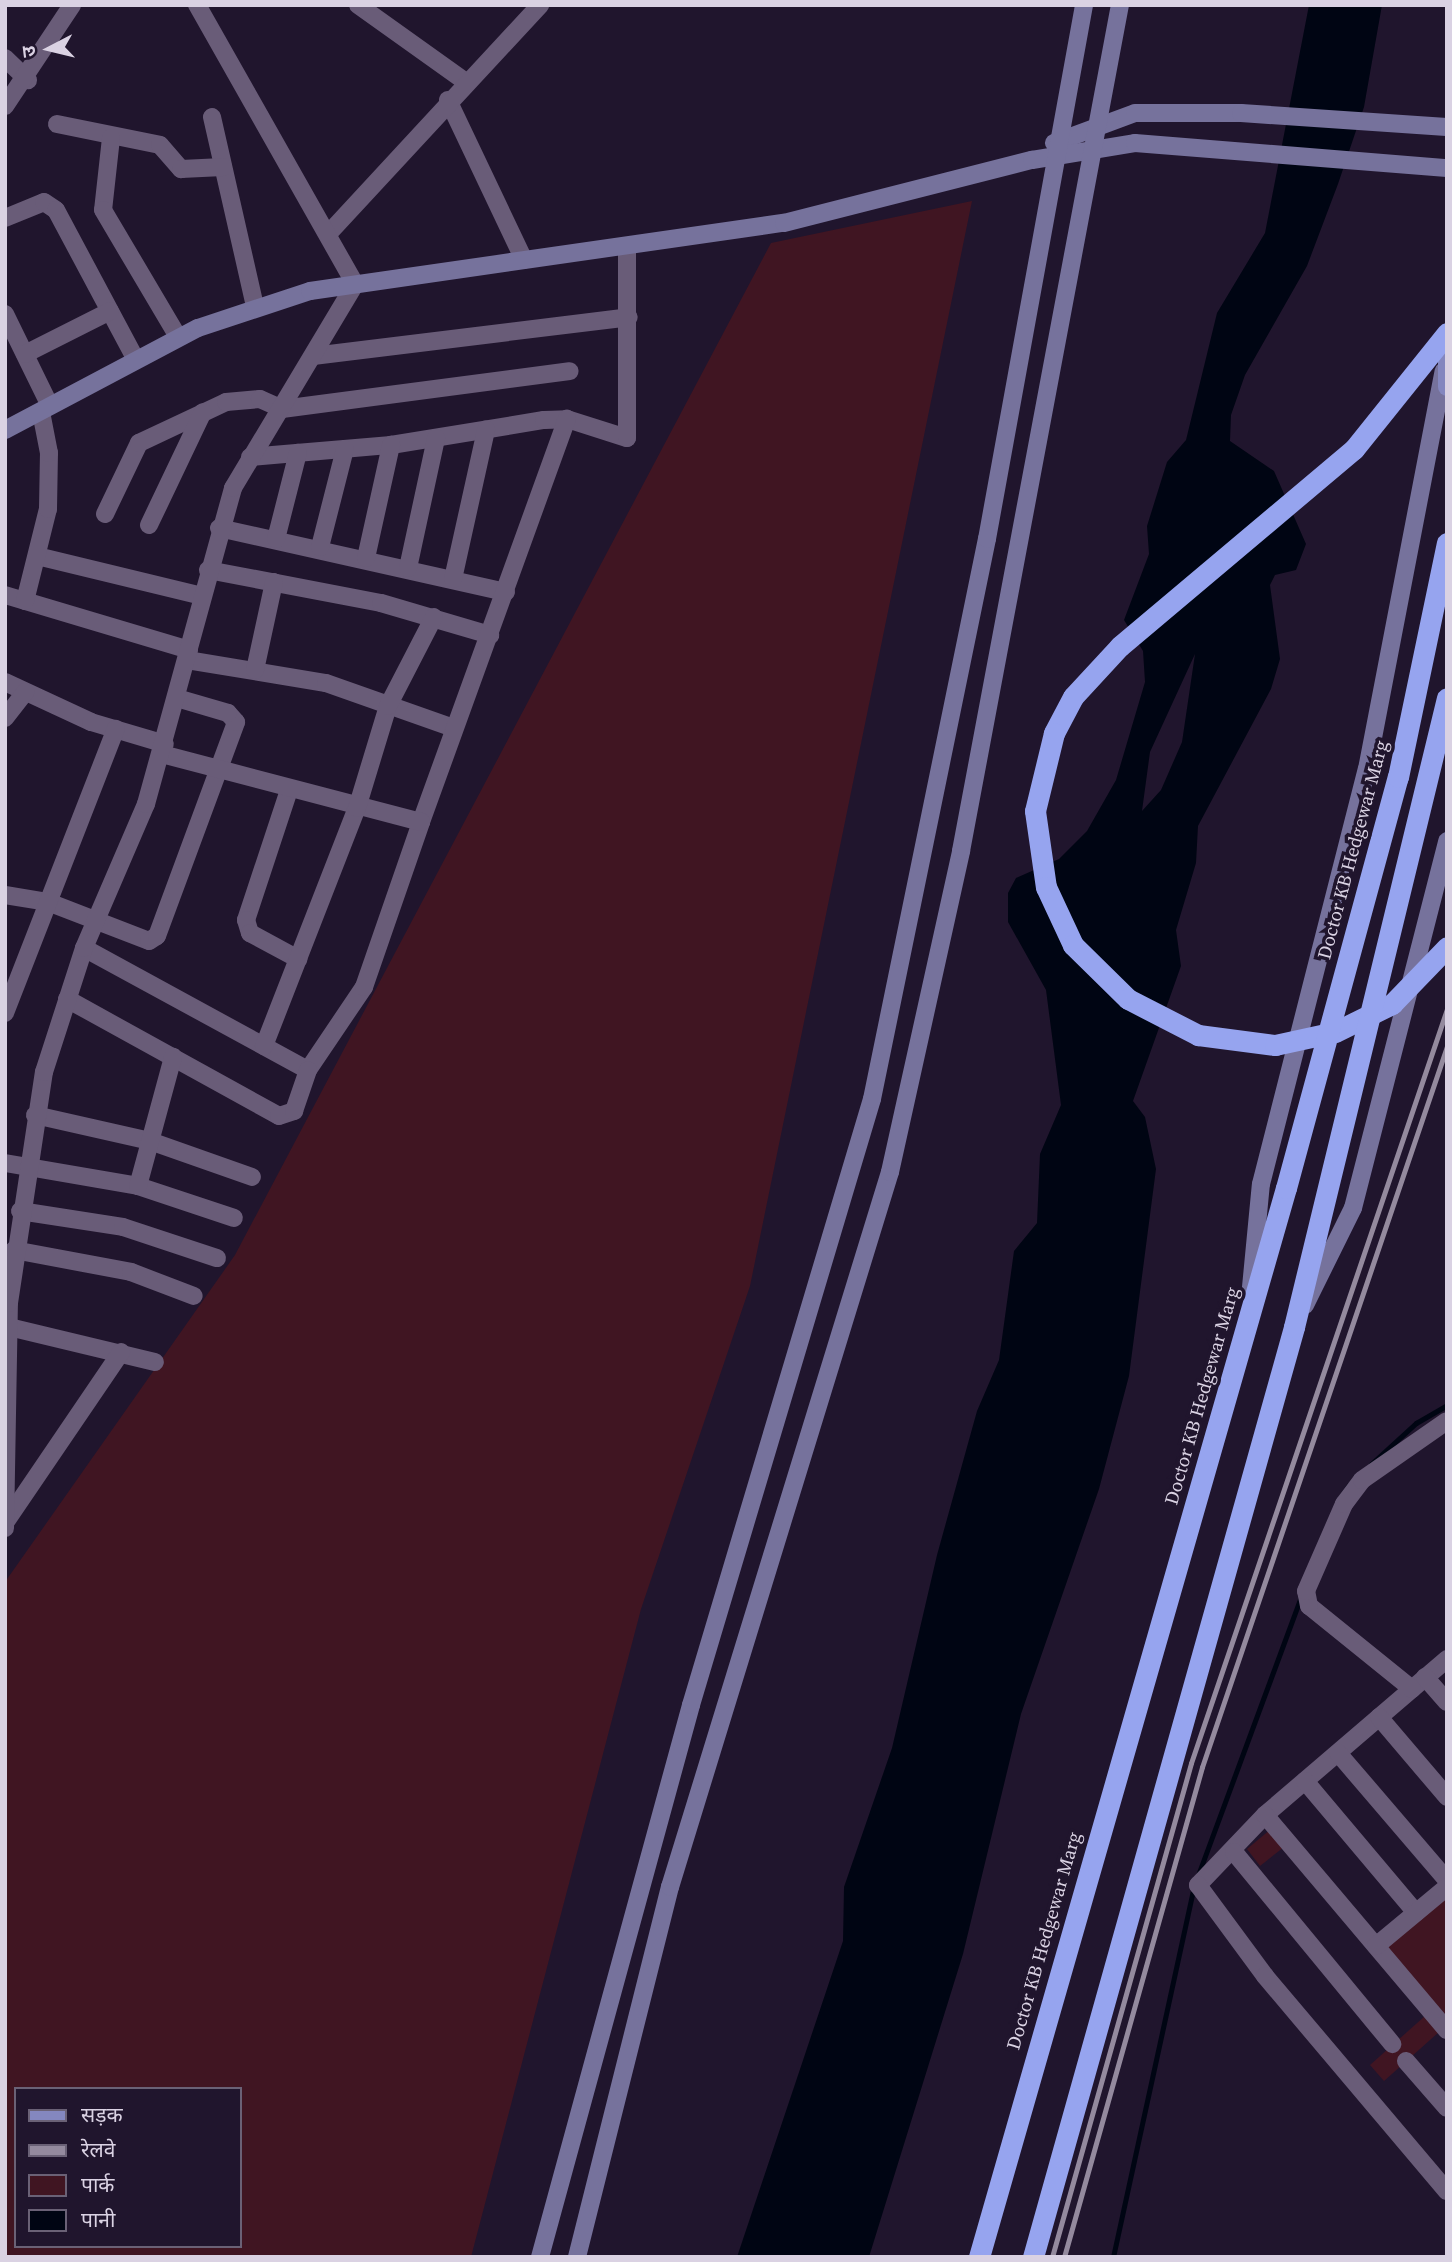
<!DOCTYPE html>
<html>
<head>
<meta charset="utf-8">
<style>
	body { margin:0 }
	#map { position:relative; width:1452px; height:2262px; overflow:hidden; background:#20152d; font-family:"Source Serif 4","Noto Sans Devanagari",serif }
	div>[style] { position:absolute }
	.green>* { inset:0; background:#401522 }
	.water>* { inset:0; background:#000513 }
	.stream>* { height:5px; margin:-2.5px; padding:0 2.5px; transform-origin:2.5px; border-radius:2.5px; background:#000513 }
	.street>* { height:18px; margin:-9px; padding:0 9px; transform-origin:9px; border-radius:9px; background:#695c78 }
	.secondary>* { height:18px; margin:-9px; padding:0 9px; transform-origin:9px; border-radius:9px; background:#76729c }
	.primary>* { height:18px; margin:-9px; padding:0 9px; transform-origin:9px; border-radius:9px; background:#8487bf }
	.highway>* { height:21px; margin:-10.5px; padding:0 10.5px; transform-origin:10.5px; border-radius:10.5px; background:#96a4ef }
	.rail>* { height:5px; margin:-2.5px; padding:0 2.5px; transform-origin:2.5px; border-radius:2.5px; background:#948a9e }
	span { translate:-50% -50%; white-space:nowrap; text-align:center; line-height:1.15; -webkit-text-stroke:7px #20152d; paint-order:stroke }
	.street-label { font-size:19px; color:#dad2e3 }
	.frame { position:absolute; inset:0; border:7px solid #dad2e3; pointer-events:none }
	.legend { position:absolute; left:14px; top:2087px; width:228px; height:161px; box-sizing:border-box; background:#20152d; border:2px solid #6a6176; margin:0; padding:9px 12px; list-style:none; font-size:21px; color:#dad2e3 }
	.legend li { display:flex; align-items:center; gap:14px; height:35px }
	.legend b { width:35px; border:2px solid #6a6176 }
	.north { position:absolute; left:14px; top:14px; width:70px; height:70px; -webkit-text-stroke:5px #20152d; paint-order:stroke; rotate:263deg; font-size:19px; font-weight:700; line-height:28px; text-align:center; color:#dad2e3 }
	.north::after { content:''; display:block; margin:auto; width:24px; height:32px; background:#dad2e3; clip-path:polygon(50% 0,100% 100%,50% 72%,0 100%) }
</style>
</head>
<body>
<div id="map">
	<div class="green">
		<i style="clip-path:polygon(evenodd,972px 201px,750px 1286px,641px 1609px,471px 2257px,5px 2257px,5px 1582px,235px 1255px,771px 243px,972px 201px,16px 2089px,240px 2089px,240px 2246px,16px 2246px,16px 2089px)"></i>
		<i style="clip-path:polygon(1271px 1829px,1284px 1847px,1260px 1866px,1247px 1849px)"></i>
		<i style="clip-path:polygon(1447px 1896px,1447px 2017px,1387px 1947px)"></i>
		<i style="clip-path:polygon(1425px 2016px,1439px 2032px,1384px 2081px,1370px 2065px)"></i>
	</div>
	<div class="water">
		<i style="clip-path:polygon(evenodd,1309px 5px,1382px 5px,1364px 107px,1338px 184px,1307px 266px,1245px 375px,1231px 415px,1230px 441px,1274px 471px,1306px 544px,1296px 570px,1275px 575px,1270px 585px,1280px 659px,1271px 689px,1198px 826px,1196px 863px,1176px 930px,1181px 966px,1133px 1101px,1145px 1117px,1156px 1169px,1129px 1376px,1099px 1489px,1021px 1714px,963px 1954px,869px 2257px,737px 2257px,843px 1941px,844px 1887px,892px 1748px,937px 1555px,977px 1411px,999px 1360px,1014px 1251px,1037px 1223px,1040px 1154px,1061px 1105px,1046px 990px,1008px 922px,1008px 893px,1016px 878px,1059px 859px,1087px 831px,1116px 780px,1145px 682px,1143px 651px,1124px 620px,1149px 554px,1147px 526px,1167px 462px,1186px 440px,1217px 313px,1265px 233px,1309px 5px,1195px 654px,1182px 742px,1161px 790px,1142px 811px,1150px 752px,1195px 654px)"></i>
	</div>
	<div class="stream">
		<i style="left:1371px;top:1464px;width:61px;rotate:-42.3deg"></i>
		<i style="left:1416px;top:1423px;width:36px;rotate:-30deg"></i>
		<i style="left:1337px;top:1502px;width:21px;rotate:-55deg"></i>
		<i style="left:1198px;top:1875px;width:297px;rotate:-69.7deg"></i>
		<i style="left:1113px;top:2257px;width:379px;rotate:-77.7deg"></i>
	</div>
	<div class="street">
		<i style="left:358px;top:5px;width:133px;rotate:35.5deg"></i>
		<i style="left:5px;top:58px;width:32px;rotate:44deg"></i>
		<i style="left:448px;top:100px;width:177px;rotate:64.6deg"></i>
		<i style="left:5px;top:106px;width:121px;rotate:-56.4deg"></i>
		<i style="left:212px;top:117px;width:194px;rotate:77.2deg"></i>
		<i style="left:57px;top:124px;width:105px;rotate:11.5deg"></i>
		<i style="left:160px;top:145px;width:32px;rotate:49deg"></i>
		<i style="left:181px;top:169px;width:42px;rotate:-2.7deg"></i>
		<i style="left:111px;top:138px;width:72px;rotate:96.3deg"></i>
		<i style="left:103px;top:210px;width:147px;rotate:59.4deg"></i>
		<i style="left:5px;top:218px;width:42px;rotate:-22.3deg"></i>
		<i style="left:44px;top:202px;width:14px;rotate:34deg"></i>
		<i style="left:56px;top:210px;width:168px;rotate:61.9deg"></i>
		<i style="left:329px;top:233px;width:311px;rotate:-47.2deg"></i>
		<i style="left:5px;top:314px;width:102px;rotate:63.9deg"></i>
		<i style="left:25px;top:354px;width:95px;rotate:-26.8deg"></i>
		<i style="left:313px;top:356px;width:318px;rotate:-7deg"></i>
		<i style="left:250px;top:457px;width:142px;rotate:-4.9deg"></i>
		<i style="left:391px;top:445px;width:155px;rotate:-9.3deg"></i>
		<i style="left:544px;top:420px;width:23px;rotate:-2deg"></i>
		<i style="left:567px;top:419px;width:63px;rotate:17.6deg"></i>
		<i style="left:627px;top:438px;width:191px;rotate:-90deg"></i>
		<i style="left:105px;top:514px;width:79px;rotate:-64.4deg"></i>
		<i style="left:139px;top:443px;width:96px;rotate:-25.2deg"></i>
		<i style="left:226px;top:402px;width:34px;rotate:-5deg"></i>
		<i style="left:260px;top:399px;width:24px;rotate:24deg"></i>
		<i style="left:282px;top:409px;width:290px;rotate:-7.5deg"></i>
		<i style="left:149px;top:525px;width:125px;rotate:-64.5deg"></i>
		<i style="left:219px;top:528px;width:294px;rotate:12.6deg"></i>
		<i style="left:276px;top:539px;width:89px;rotate:-75.7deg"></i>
		<i style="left:320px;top:547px;width:101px;rotate:-75.7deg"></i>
		<i style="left:37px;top:556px;width:170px;rotate:13.6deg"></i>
		<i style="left:366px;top:558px;width:116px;rotate:-77.5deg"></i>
		<i style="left:408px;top:568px;width:133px;rotate:-77.8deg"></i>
		<i style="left:208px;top:570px;width:176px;rotate:10.8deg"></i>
		<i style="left:381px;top:603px;width:114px;rotate:16.4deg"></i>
		<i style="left:453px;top:579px;width:153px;rotate:-77.5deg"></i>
		<i style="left:5px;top:595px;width:192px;rotate:16.6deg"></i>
		<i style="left:25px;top:601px;width:95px;rotate:-76deg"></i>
		<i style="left:48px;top:509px;width:56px;rotate:-89deg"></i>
		<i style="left:49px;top:453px;width:42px;rotate:-101deg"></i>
		<i style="left:187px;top:660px;width:141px;rotate:9.4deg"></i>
		<i style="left:326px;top:683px;width:133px;rotate:19.4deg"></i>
		<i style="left:255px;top:670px;width:90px;rotate:-77.8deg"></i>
		<i style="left:5px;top:682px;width:95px;rotate:24.9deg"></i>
		<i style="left:91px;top:722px;width:77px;rotate:16.6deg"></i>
		<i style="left:5px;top:718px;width:33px;rotate:-52deg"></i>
		<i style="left:289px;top:790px;width:137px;rotate:108.3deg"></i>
		<i style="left:246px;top:920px;width:14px;rotate:73deg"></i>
		<i style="left:250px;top:933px;width:55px;rotate:28.4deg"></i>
		<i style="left:421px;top:822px;width:429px;rotate:-70.1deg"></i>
		<i style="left:5px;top:895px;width:44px;rotate:9.2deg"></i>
		<i style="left:48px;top:902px;width:108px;rotate:21.1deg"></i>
		<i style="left:149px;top:941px;width:9px;rotate:-32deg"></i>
		<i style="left:157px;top:936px;width:228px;rotate:-69.7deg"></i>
		<i style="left:236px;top:722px;width:12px;rotate:-132deg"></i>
		<i style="left:228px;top:713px;width:53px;rotate:-163.6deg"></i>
		<i style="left:84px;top:948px;width:255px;rotate:28.6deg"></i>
		<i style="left:308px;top:1070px;width:100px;rotate:-56deg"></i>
		<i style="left:364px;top:987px;width:175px;rotate:-70.9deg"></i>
		<i style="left:421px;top:822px;width:269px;rotate:-165.3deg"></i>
		<i style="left:67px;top:999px;width:242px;rotate:28.9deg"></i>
		<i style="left:279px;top:1116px;width:16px;rotate:-18deg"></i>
		<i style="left:294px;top:1111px;width:43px;rotate:-71.1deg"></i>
		<i style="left:5px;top:1013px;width:305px;rotate:-68.7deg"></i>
		<i style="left:264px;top:1046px;width:256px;rotate:-68.7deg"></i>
		<i style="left:357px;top:808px;width:107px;rotate:-73.1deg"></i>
		<i style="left:388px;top:706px;width:100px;rotate:-62.7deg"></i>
		<i style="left:35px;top:1115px;width:118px;rotate:12.7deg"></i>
		<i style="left:150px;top:1141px;width:108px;rotate:19.4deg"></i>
		<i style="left:5px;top:1163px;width:135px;rotate:9.8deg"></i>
		<i style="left:138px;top:1186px;width:101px;rotate:18.4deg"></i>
		<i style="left:138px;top:1186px;width:134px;rotate:-74.8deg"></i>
		<i style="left:20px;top:1211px;width:104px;rotate:8.8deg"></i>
		<i style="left:123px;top:1227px;width:99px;rotate:18.3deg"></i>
		<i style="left:14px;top:1250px;width:119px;rotate:10.6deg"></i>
		<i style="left:131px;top:1272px;width:67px;rotate:20.9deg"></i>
		<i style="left:9px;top:1327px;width:150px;rotate:13.5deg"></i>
		<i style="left:7px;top:1520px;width:203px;rotate:-55.8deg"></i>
		<i style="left:5px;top:1528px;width:225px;rotate:-89deg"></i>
		<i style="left:9px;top:1303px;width:234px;rotate:-81.4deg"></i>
		<i style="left:44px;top:1072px;width:130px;rotate:-72.1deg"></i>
		<i style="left:84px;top:948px;width:157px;rotate:-66.7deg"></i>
		<i style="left:146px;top:804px;width:328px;rotate:-74.6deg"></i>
		<i style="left:233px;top:488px;width:238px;rotate:-59.1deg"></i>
		<i style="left:355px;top:284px;width:321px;rotate:-119.5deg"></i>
		<i style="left:1447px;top:1659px;width:240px;rotate:139.4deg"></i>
		<i style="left:1265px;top:1815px;width:97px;rotate:133.7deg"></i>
		<i style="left:1198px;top:1885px;width:113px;rotate:53.6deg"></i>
		<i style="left:1265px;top:1976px;width:282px;rotate:49.8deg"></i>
		<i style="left:1425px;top:1677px;width:33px;rotate:49deg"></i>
		<i style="left:1412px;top:1689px;width:132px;rotate:-141.1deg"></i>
		<i style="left:1309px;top:1606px;width:15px;rotate:-101deg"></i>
		<i style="left:1306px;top:1591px;width:95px;rotate:-66.4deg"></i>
		<i style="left:1344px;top:1504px;width:30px;rotate:-53deg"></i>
		<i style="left:1362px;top:1480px;width:103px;rotate:-34.8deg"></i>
		<i style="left:1379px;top:1717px;width:105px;rotate:49.6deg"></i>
		<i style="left:1338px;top:1753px;width:167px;rotate:49.4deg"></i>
		<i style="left:1305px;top:1781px;width:172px;rotate:49.9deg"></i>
		<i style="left:1265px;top:1815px;width:282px;rotate:49.8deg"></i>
		<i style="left:1234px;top:1852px;width:249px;rotate:50.5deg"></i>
		<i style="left:1376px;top:1946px;width:92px;rotate:-39.7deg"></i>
		<i style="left:1406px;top:2061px;width:62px;rotate:48.9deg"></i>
	</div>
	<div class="secondary">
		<i style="left:1054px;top:143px;width:86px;rotate:-20.3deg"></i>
		<i style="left:1135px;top:113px;width:106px"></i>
		<i style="left:1241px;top:113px;width:206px;rotate:3.9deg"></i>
		<i style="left:5px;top:430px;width:218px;rotate:-27.9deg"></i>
		<i style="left:198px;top:328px;width:118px;rotate:-18.3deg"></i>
		<i style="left:310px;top:291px;width:479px;rotate:-8.2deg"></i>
		<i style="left:784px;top:223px;width:256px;rotate:-14.3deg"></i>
		<i style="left:1032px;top:160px;width:104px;rotate:-9.4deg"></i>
		<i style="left:1135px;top:143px;width:313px;rotate:4.6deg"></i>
		<i style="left:1251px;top:1287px;width:103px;rotate:-84.5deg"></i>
		<i style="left:1261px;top:1184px;width:428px;rotate:-75.7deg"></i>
		<i style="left:1367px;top:769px;width:405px;rotate:-79.1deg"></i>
		<i style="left:1305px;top:1305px;width:108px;rotate:-63.7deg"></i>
		<i style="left:1353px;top:1208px;width:379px;rotate:-75.6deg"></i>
		<i style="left:540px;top:2257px;width:572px;rotate:-74.7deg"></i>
		<i style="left:691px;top:1705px;width:632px;rotate:-73.37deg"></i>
		<i style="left:872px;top:1099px;width:572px;rotate:-78.4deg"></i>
		<i style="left:987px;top:539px;width:543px;rotate:-79.7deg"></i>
		<i style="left:577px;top:2257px;width:382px;rotate:-75.9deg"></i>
		<i style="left:670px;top:1887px;width:748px;rotate:-72.9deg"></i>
		<i style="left:890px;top:1172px;width:329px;rotate:-77.5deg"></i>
		<i style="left:961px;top:851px;width:861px;rotate:-79.36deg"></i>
	</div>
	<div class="primary">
		<i style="left:1447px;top:355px;width:32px;rotate:90deg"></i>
	</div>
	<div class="highway">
		<i style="left:1447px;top:333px;width:149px;rotate:128.7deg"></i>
		<i style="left:1354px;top:449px;width:306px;rotate:139.9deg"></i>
		<i style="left:1120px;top:646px;width:69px;rotate:132.7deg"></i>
		<i style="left:1073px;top:697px;width:41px;rotate:117.8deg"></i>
		<i style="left:1054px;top:733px;width:80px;rotate:103.7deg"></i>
		<i style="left:1035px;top:811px;width:77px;rotate:81.8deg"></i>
		<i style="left:1046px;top:887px;width:64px;rotate:65deg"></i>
		<i style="left:1073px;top:945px;width:77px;rotate:44.5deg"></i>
		<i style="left:1128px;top:999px;width:79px;rotate:27.2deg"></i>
		<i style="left:1198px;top:1035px;width:78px;rotate:7.4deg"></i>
		<i style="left:1275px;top:1045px;width:61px;rotate:-12.2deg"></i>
		<i style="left:1335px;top:1032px;width:64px;rotate:-26.2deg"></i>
		<i style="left:1392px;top:1004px;width:79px;rotate:-46deg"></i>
		<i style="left:979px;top:2257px;width:1112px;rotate:-73.98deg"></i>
		<i style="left:1286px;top:1188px;width:426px;rotate:-74.8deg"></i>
		<i style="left:1398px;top:777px;width:239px;rotate:-78.2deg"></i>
		<i style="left:1033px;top:2257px;width:966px;rotate:-74.32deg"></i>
		<i style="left:1294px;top:1327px;width:647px;rotate:-76.33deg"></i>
	</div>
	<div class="rail">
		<i style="left:1052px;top:2257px;width:513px;rotate:-74.28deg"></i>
		<i style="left:1191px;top:1763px;width:796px;rotate:-71.25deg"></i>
		<i style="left:1064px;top:2257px;width:509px;rotate:-74.27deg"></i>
		<i style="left:1202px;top:1767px;width:761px;rotate:-71.23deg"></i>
	</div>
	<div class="street-label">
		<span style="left:1353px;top:850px;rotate:-75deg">Doctor KB Hedgewar Marg</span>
		<span style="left:1202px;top:1396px;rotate:-74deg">Doctor KB Hedgewar Marg</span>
		<span style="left:1044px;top:1941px;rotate:-74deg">Doctor KB Hedgewar Marg</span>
	</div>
	<div class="frame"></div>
	<ul class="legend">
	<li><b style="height:9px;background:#8487bf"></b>सड़क</li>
	<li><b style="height:9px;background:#948a9e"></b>रेलवे</li>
	<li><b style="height:19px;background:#401522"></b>पार्क</li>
	<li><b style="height:19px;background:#000513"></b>पानी</li>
	</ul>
	<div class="north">उ</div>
</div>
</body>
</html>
